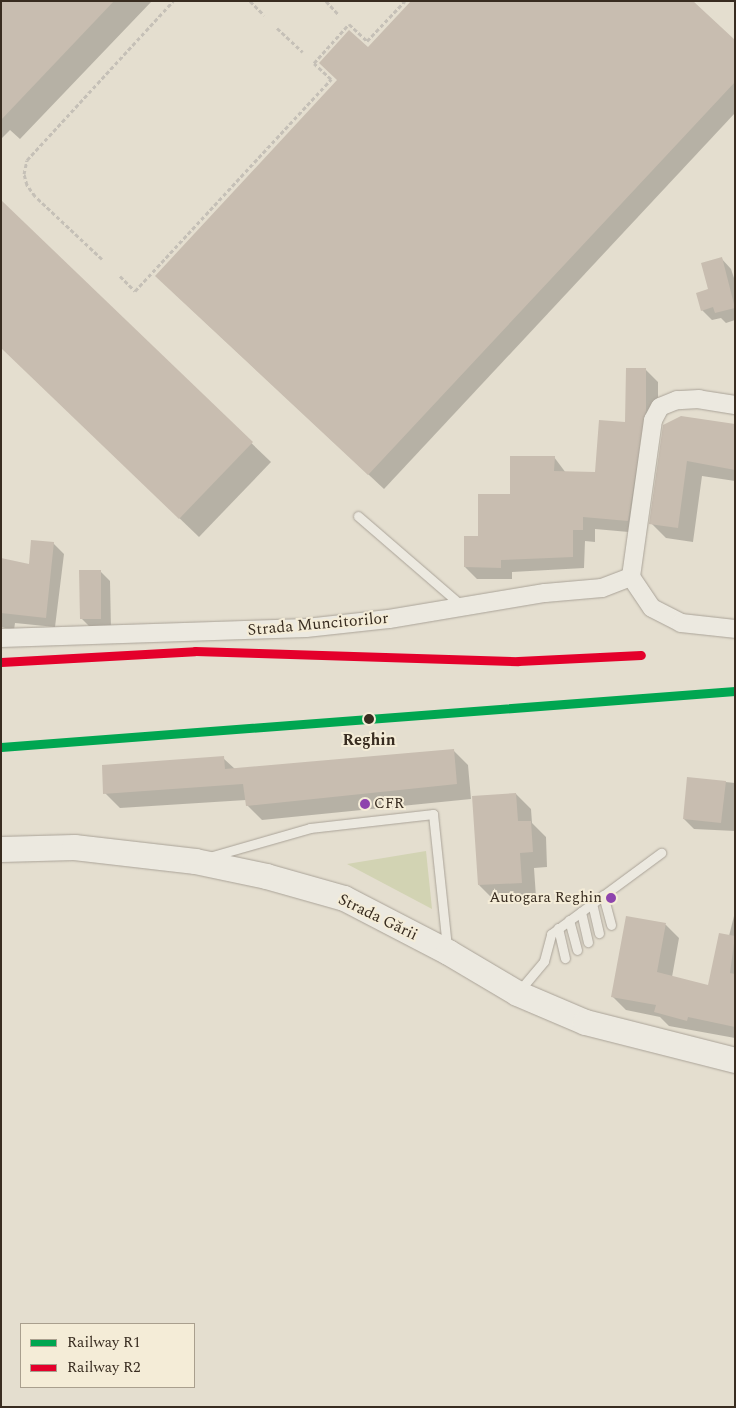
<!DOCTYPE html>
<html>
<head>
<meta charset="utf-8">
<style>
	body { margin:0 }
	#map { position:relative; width:736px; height:1408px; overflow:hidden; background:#e4decf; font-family:Spectral,serif }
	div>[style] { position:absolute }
	.green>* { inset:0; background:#d2d3b3 }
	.shadow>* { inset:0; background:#0003 }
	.building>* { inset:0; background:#c8bdb0 }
	.path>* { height:3px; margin-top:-1.5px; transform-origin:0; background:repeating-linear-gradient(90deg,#c5c0b7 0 4px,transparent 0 6.5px) }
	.roads { filter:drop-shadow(0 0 1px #aaa398) drop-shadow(0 0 1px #aaa398) }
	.lane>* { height:9px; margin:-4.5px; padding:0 4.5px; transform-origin:4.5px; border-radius:4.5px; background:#ece9e0 }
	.street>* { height:18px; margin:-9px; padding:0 9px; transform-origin:9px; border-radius:9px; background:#ece9e0 }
	.secondary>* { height:25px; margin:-12.5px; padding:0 12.5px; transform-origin:12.5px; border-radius:12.5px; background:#ece9e0 }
	.rail-1>* { height:9px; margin:-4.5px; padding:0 4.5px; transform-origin:4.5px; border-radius:4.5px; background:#00a651 }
	.rail-2>* { height:9px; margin:-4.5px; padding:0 4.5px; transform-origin:4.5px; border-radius:4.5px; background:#e4002b }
	.dots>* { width:14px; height:14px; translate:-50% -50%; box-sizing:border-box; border:2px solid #f4ecd7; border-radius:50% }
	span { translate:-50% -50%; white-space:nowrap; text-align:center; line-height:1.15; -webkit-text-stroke:4px #f4ecd7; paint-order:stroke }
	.bus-label { font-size:15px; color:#382c20 }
	.left { translate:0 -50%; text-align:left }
	.right { translate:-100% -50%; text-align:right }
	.street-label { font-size:16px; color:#382c20 }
	.stop-label { font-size:16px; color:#382c20; font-weight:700 }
	.frame { position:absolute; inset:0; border:2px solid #382c20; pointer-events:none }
	.legend { position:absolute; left:20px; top:1323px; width:175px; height:65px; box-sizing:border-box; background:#f4ecd7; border:1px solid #a99f8e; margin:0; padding:6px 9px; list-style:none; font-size:15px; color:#382c20 }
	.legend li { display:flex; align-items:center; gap:10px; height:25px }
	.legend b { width:25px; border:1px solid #a99f8e }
</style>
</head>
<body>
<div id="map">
	<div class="green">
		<i style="clip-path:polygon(426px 851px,432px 909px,347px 864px)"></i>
	</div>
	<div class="shadow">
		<i style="clip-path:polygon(1px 1px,152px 1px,20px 139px,10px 130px,1px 139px)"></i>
		<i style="clip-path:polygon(735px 42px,735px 113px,384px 489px,172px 291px,339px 80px,368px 49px)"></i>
		<i style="clip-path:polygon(1px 202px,271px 462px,199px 537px,1px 347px)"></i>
		<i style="clip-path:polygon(721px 258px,731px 269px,735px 281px,735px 320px,726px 323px,721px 318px,712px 320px,702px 310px)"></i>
		<i style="clip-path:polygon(646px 370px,658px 382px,658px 423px,640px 533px,595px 529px,595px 542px,585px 541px,584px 568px,512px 572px,512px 579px,477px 579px,465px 567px,479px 537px,511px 496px,554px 457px,566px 473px,596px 473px,627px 423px)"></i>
		<i style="clip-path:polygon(735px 425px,735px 481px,702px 476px,693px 542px,666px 538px,651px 523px,664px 426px)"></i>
		<i style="clip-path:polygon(53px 543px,64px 554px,55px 627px,15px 623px,14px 630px,1px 627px,1px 560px,30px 566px)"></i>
		<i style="clip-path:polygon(100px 571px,110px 581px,111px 629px,92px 629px,82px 619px)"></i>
		<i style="clip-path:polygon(453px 750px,468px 765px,471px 799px,262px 820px,247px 805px,246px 800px,120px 808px,105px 793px,223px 758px,235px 769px)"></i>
		<i style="clip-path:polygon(688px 778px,735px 783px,735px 831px,694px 829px,684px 819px)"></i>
		<i style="clip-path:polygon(516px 794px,531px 809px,532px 823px,546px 837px,547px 867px,534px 868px,536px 897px,494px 900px,479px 885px)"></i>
		<i style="clip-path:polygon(735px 912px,735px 1038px,669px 1026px,660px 1017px,626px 1010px,612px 996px,627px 917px,666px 925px,679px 938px,672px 977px,709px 986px,729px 936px)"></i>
	</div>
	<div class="building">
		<i style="clip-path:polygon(1px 1px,114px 1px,1px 120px)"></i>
		<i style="clip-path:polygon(411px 1px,693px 1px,735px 40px,735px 82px,368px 475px,155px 276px,337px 80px,319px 63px,349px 30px,368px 47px)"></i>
		<i style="clip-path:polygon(1px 200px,253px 442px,179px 519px,1px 348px)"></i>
		<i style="clip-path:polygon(722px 257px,735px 308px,715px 313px,713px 307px,701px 311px,696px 293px,708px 289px,701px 263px)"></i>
		<i style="clip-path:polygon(626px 368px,646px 368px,646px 411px,628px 521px,583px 517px,583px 530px,573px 530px,573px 557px,501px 560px,501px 568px,464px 567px,464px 536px,478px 536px,478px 494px,510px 494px,510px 456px,555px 456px,554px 471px,595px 472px,599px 420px,625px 422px)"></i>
		<i style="clip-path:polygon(681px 416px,735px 424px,735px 470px,687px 461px,678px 528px,649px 524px,663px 425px)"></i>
		<i style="clip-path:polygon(31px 540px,54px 542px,46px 618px,1px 613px,1px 558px,29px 564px)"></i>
		<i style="clip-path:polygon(79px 570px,101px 570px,101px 619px,80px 619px)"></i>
		<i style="clip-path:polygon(454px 749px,457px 784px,246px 806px,243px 784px,103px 794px,102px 765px,224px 756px,225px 769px)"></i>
		<i style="clip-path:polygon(687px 777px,726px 781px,721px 823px,683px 819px)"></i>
		<i style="clip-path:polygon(516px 793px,518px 821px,531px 821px,533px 852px,520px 853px,522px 883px,478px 885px,472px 796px)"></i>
		<i style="clip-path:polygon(626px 916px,666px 923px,657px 972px,708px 985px,719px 933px,735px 936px,730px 973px,735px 974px,735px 1027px,688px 1017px,687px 1021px,654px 1012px,656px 1005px,611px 997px)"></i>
	</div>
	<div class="path">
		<i style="left:250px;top:1px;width:20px;rotate:45deg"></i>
		<i style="left:326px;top:1px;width:18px;rotate:47deg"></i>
		<i style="left:277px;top:28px;width:35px;rotate:43deg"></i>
		<i style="left:102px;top:259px;width:92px;rotate:-136.8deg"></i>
		<i style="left:35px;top:196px;width:14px;rotate:-126deg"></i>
		<i style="left:27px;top:185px;width:11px;rotate:-105deg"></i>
		<i style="left:24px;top:174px;width:14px;rotate:-78deg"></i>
		<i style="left:27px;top:160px;width:216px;rotate:-47.4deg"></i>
		<i style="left:120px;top:276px;width:21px;rotate:45deg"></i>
		<i style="left:135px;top:291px;width:289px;rotate:-47.2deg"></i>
		<i style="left:331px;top:79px;width:23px;rotate:-137deg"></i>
		<i style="left:314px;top:63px;width:52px;rotate:-48.1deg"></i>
		<i style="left:349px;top:24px;width:25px;rotate:43deg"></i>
		<i style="left:367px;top:41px;width:55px;rotate:-46.5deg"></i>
	</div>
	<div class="roads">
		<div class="lane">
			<i style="left:358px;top:516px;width:136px;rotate:40.8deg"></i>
			<i style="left:209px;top:857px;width:105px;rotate:-16deg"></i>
			<i style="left:310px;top:828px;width:124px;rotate:-6.5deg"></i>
			<i style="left:433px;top:814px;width:134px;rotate:84deg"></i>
			<i style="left:603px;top:895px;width:31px;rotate:75deg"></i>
			<i style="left:592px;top:903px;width:31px;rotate:77deg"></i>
			<i style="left:581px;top:912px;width:31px;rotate:77deg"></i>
			<i style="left:569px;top:920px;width:31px;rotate:75deg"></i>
			<i style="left:558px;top:928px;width:31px;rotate:77deg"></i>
			<i style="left:519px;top:991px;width:39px;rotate:-50deg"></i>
			<i style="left:544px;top:961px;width:28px;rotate:-75deg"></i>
			<i style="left:551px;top:934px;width:137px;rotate:-36.4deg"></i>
		</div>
		<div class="street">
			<i style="left:735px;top:405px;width:36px;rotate:-171deg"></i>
			<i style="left:699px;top:399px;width:22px;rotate:177deg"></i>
			<i style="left:677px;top:400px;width:18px;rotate:158deg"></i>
			<i style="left:660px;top:407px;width:15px;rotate:118deg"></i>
			<i style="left:653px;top:420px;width:159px;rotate:98deg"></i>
			<i style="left:631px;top:577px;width:37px;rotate:56deg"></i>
			<i style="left:652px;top:608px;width:33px;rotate:27deg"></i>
			<i style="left:681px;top:623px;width:54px;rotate:6.3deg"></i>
			<i style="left:1px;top:638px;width:305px;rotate:-1.9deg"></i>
			<i style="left:306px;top:628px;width:83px;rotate:-6.2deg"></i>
			<i style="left:389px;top:619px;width:158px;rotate:-9.5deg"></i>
			<i style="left:545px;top:593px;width:57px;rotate:-5deg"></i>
			<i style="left:602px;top:588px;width:31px;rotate:-21deg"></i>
		</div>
		<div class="secondary">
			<i style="left:1px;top:849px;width:73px;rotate:-1.6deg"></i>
			<i style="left:74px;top:847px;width:122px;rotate:6.6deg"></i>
			<i style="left:195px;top:861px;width:73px;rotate:11.9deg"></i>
			<i style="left:266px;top:876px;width:81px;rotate:15.8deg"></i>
			<i style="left:344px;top:898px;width:117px;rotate:27.4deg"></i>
			<i style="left:448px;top:952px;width:80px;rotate:30.7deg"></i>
			<i style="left:517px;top:993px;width:74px;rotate:23.1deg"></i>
			<i style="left:585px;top:1022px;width:155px;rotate:14.2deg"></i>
		</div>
	</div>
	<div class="rail-1">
		<i style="left:1px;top:747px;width:736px;rotate:-4.36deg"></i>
	</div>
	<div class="rail-2">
		<i style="left:1px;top:662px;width:194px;rotate:-3.2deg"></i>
		<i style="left:195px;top:651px;width:323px;rotate:1.8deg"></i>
		<i style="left:518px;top:661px;width:123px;rotate:-2.8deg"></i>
	</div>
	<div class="dots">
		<i style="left:369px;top:719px;background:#382c20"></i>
		<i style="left:365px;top:804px;background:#8e44ad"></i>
		<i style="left:611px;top:898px;background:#8e44ad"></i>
	</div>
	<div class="bus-label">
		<span class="left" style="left:374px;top:804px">CFR</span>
		<span class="right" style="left:602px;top:898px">Autogara Reghin</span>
	</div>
	<div class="street-label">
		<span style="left:318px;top:624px;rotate:-5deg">Strada Muncitorilor</span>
		<span style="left:378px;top:917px;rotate:26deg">Strada Gării</span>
	</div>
	<div class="stop-label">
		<span style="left:369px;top:740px">Reghin</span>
	</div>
	<div class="frame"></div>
	<ul class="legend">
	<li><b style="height:6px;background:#00a651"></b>Railway R1</li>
	<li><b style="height:6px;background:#e4002b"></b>Railway R2</li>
	</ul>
</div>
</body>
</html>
